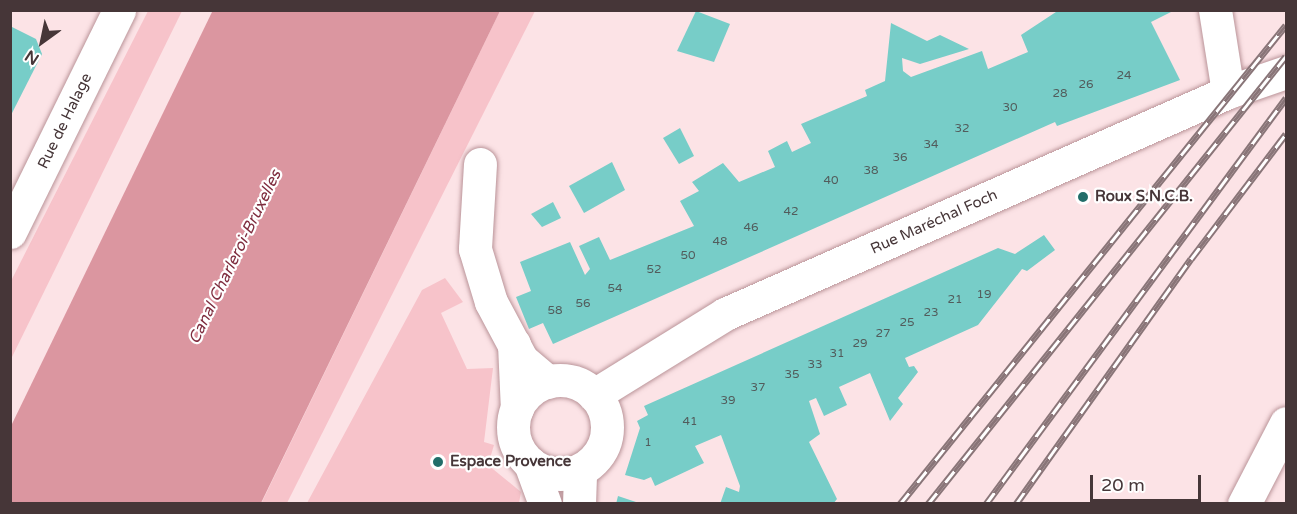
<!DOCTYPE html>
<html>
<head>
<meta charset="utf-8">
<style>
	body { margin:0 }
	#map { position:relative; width:1297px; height:514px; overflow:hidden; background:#fce3e6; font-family:"Varela Round",sans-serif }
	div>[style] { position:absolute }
	.green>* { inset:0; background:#f7c3ca }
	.water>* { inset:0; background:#db96a0 }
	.building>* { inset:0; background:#77cdc8 }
	.roads { filter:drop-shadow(0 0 2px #ba9499) drop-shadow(0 0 2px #ba9499) }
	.street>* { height:33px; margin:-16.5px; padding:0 16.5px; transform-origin:16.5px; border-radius:16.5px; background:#fff }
	.secondary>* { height:33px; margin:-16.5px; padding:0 16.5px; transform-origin:16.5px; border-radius:16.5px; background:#fff }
	.secondary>.ring { margin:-16.5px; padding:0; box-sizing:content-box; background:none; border:33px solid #fff; border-radius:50% }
	.rail>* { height:7px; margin-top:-3.5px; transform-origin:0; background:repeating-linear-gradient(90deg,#fff 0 14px,#897578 0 28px); box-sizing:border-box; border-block:2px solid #897578 }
	.dots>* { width:16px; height:16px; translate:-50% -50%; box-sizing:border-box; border:3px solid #fff; border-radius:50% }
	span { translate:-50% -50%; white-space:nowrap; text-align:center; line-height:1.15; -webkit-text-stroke:4.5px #fff; paint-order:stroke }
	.number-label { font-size:12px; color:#525c5c }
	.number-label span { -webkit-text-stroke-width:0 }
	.street-label { font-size:15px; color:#463638 }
	.poi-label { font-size:15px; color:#463638; font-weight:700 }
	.left { translate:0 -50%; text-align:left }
	.water-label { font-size:16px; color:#7f2d3f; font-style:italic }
	.frame { position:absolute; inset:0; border:12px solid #463638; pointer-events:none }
	.north { position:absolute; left:12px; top:12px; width:60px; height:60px; -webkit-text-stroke:4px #fff; paint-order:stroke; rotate:213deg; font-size:16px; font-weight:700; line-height:24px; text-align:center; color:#463638 }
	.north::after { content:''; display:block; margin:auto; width:21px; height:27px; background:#463638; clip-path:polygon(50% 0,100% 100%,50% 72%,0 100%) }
	.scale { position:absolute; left:1090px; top:475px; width:111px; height:27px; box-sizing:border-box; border:3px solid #463638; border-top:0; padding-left:8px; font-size:18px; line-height:21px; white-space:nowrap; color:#463638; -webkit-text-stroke:4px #fff; paint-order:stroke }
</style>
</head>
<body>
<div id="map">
	<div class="green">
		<i style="clip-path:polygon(148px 11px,182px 11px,11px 359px,11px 281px)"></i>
		<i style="clip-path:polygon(500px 11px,535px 11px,287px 503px,261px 504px)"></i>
		<i style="clip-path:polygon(445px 278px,463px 302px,441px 313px,467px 369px,493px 368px,484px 442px,494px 445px,488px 465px,521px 492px,519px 503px,307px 503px,422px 290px)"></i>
	</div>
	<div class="water">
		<i style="clip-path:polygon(213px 10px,500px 11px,261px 503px,11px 503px,11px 426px)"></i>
	</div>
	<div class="building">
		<i style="clip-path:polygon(1059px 10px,1175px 10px,1151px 22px,1180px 80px,1057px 126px,1055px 122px,553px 344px,543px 323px,529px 329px,516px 297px,531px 291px,520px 262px,570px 242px,585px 275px,590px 269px,579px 246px,599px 237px,610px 260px,694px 226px,680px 201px,699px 191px,692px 182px,723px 163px,739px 182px,775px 167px,768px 151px,787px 141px,792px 152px,811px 143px,801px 124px,867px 96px,865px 90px,885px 81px,891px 23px,927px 41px,940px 35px,969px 49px,920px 64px,902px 58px,903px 71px,911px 77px,982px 51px,988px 69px,1028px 52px,1021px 35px)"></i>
		<i style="clip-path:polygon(696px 11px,730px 24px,714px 62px,677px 51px)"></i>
		<i style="clip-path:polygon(10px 26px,36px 39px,42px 54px,10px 117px)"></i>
		<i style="clip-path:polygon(680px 128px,694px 156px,679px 164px,663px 138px)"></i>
		<i style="clip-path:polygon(612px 162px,625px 190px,584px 213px,569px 186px)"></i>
		<i style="clip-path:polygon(553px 202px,561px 218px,542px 227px,531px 214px)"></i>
		<i style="clip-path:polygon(1044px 235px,1055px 250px,1027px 271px,1022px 269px,978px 325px,905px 358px,909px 367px,914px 366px,918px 372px,898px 398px,903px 404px,890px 421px,870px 373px,839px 387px,847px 405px,824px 416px,816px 398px,809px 401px,820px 434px,809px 442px,837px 499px,833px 504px,720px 504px,726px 487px,739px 492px,740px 486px,721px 435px,695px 446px,704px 463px,655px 486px,651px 477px,644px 480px,625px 475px,640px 428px,637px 421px,648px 415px,644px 406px,998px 248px,1015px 254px)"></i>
		<i style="clip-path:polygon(618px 496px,639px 503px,639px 504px,616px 504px)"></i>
	</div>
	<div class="roads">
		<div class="street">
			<i style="left:1215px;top:10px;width:83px;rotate:81deg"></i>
			<i style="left:480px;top:164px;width:85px;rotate:93.4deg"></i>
			<i style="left:475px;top:249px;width:55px;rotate:73.2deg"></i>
			<i style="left:491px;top:302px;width:66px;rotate:61.9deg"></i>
			<i style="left:522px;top:360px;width:34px;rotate:40deg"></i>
			<i style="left:514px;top:344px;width:65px;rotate:87.4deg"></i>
			<i style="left:1244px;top:504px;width:91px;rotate:-62.6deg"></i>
		</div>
		<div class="secondary">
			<i style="left:10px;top:232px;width:247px;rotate:-63.8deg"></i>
			<i class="ring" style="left:513px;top:380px;width:61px;height:61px"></i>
			<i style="left:594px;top:395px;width:154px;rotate:-31.7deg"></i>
			<i style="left:725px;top:314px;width:550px;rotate:-23.81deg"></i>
			<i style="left:1228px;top:92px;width:61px;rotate:-19deg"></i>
			<i style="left:530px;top:463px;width:44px;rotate:69.9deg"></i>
			<i style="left:579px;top:504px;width:34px;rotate:-88deg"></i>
		</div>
	</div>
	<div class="rail">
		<i style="left:900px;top:504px;width:615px;rotate:-51.14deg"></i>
		<i style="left:928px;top:504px;width:573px;rotate:-51.37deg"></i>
		<i style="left:986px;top:504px;width:505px;rotate:-53.54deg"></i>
		<i style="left:1016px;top:504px;width:301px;rotate:-54.5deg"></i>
		<i style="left:1191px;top:259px;width:157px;rotate:-52.8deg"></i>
	</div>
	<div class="dots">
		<i style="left:1083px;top:197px;background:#226d69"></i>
		<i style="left:438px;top:462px;background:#226d69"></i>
	</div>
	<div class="number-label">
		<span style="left:1124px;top:76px">24</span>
		<span style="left:1086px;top:85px">26</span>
		<span style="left:1060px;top:94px">28</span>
		<span style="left:1010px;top:108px">30</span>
		<span style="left:962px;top:129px">32</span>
		<span style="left:931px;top:145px">34</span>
		<span style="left:900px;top:158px">36</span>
		<span style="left:871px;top:171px">38</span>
		<span style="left:831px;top:181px">40</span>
		<span style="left:791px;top:212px">42</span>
		<span style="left:751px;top:228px">46</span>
		<span style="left:720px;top:242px">48</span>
		<span style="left:688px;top:256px">50</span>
		<span style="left:654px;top:270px">52</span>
		<span style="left:615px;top:289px">54</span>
		<span style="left:984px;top:295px">19</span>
		<span style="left:955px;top:300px">21</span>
		<span style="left:583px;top:304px">56</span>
		<span style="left:555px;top:311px">58</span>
		<span style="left:931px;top:313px">23</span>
		<span style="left:907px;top:323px">25</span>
		<span style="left:883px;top:334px">27</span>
		<span style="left:860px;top:344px">29</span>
		<span style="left:837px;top:354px">31</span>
		<span style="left:815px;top:365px">33</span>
		<span style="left:792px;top:375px">35</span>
		<span style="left:758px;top:388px">37</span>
		<span style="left:728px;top:401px">39</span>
		<span style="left:690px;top:422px">41</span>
		<span style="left:648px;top:443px">1</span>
	</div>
	<div class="street-label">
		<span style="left:65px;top:121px;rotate:-64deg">Rue de Halage</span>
		<span style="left:934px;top:222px;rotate:-24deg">Rue Maréchal Foch</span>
	</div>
	<div class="poi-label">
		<span class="left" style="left:1095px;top:197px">Roux S.N.C.B.</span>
		<span class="left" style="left:450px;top:462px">Espace Provence</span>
	</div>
	<div class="water-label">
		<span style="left:235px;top:257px;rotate:-64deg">Canal Charleroi-Bruxelles</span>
	</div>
	<div class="frame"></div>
	<div class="north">N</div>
	<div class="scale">20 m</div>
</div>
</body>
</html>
